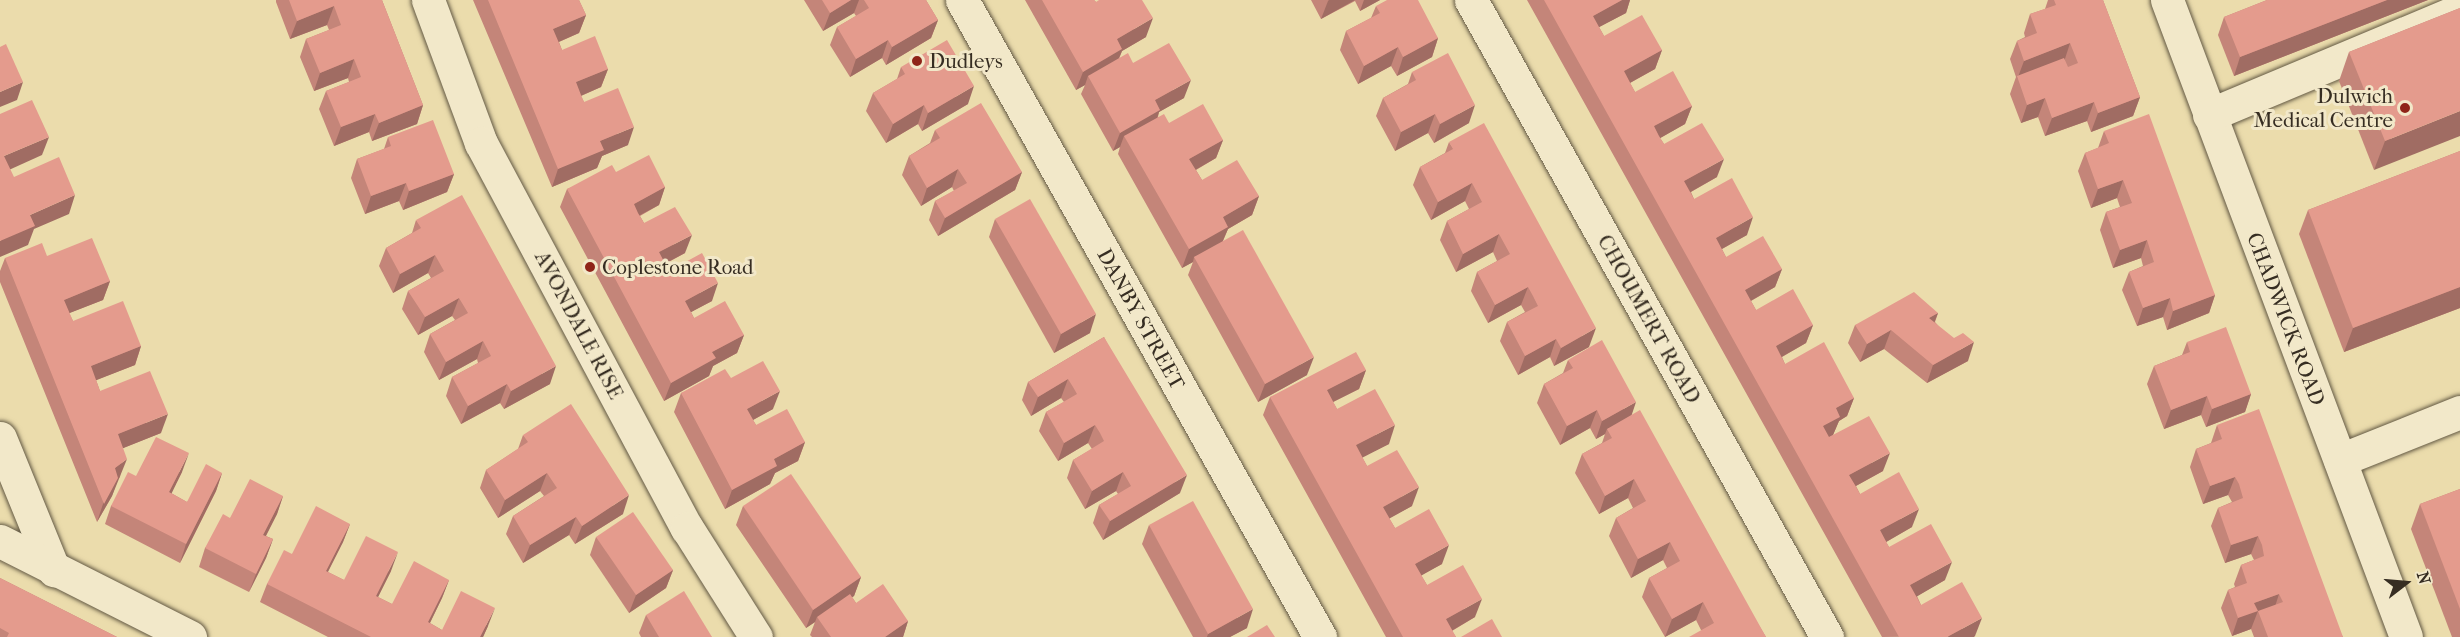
<!DOCTYPE html>
<html>
<head>
<meta charset="utf-8">
<style>
	body { margin:0 }
	#map { position:relative; width:2460px; height:637px; overflow:hidden; background:#ebdcac; font-family:"IM FELL French Canon",serif }
	div>[style] { position:absolute }
	.roads { filter:drop-shadow(0 0 2px #635944) drop-shadow(0 0 2px #635944) }
	.minor>* { height:33px; margin:-16.5px; padding:0 16.5px; transform-origin:16.5px; border-radius:16.5px; background:#f2e8c9 }
	.wall>* { inset:0; background:#c48579 }
	.shaded-wall>* { inset:0; background:#a06c63 }
	.building>* { inset:0; background:#e49b8d }
	.dots>* { width:16px; height:16px; translate:-50% -50%; box-sizing:border-box; border:3px solid #f2e8c9; border-radius:50% }
	span { translate:-50% -50%; white-space:nowrap; text-align:center; line-height:1.15; -webkit-text-stroke:6px #f2e8c9; paint-order:stroke }
	.poi-label { font-size:21px; color:#362d22 }
	.left { translate:0 -50%; text-align:left }
	.right { translate:-100% -50%; text-align:right }
	.street-label { font-size:21px; color:#362d22 }
	.north { position:absolute; left:2376px; top:553px; width:60px; height:60px; -webkit-text-stroke:4px #f2e8c9; paint-order:stroke; rotate:74deg; font-size:16px; font-weight:700; line-height:24px; text-align:center; color:#362d22 }
	.north::after { content:''; display:block; margin:auto; width:21px; height:27px; background:#362d22; clip-path:polygon(50% 0,100% 100%,50% 72%,0 100%) }
</style>
</head>
<body>
<div id="map">
	<div class="roads">
		<div class="minor">
			<i style="left:428px;top:0;width:153px;rotate:69.7deg"></i>
			<i style="left:481px;top:143px;width:437px;rotate:61.9deg"></i>
			<i style="left:687px;top:528px;width:129px;rotate:57.7deg"></i>
			<i style="left:962px;top:0;width:731px;rotate:60.66deg"></i>
			<i style="left:1471px;top:0;width:730px;rotate:60.8deg"></i>
			<i style="left:2167px;top:0;width:680px;rotate:69.43deg"></i>
			<i style="left:2209px;top:115px;width:272px;rotate:-22.7deg"></i>
			<i style="left:0;top:438px;width:143px;rotate:67.8deg"></i>
			<i style="left:2340px;top:460px;width:129px;rotate:-21.8deg"></i>
			<i style="left:0;top:541px;width:213px;rotate:26.8deg"></i>
		</div>
	</div>
	<div class="wall">
		<i style="clip-path:polygon(276px 0,382px 0,423px 105px,417px 124px,372px 141px,369px 132px,334px 146px,319px 109px,326px 91px,349px 82px,348px 78px,314px 91px,300px 57px,306px 39px,329px 30px,327px 25px,290px 39px,276px 2px)"></i>
		<i style="clip-path:polygon(473px 0,579px 0,586px 15px,579px 33px,559px 42px,562px 50px,608px 69px,601px 87px,581px 96px,584px 102px,628px 145px,602px 156px,597px 168px,552px 187px)"></i>
		<i style="clip-path:polygon(804px 0,926px 0,938px 20px,931px 38px,886px 65px,882px 58px,850px 77px,830px 45px,837px 27px,856px 16px,854px 13px,823px 31px)"></i>
		<i style="clip-path:polygon(1025px 0,1094px 0,1096px 2px,1146px 37px,1122px 51px,1119px 59px,1133px 63px,1184px 98px,1159px 112px,1158px 117px,1169px 123px,1223px 140px,1216px 158px,1196px 170px,1202px 180px,1259px 196px,1252px 215px,1228px 229px,1223px 241px,1307px 375px,1258px 402px,1188px 275px,1193px 262px,1182px 268px,1118px 154px,1120px 147px,1113px 151px,1081px 94px,1085px 85px,1076px 90px)"></i>
		<i style="clip-path:polygon(1311px 0,1380px 0,1360px 11px,1355px 1px,1321px 19px)"></i>
		<i style="clip-path:polygon(1527px 0,1630px 0,1626px 13px,1599px 27px,1604px 36px,1662px 50px,1655px 69px,1630px 83px,1635px 92px,1692px 106px,1685px 124px,1660px 138px,1664px 144px,1717px 177px,1691px 192px,1694px 199px,1747px 235px,1722px 249px,1726px 257px,1782px 269px,1775px 287px,1751px 301px,1756px 310px,1813px 325px,1806px 343px,1782px 357px,1785px 364px,1854px 398px,1847px 416px,1839px 421px,1833px 435px,1883px 471px,1856px 486px,1860px 494px,1912px 527px,1886px 542px,1889px 547px,1945px 580px,1917px 596px,1921px 605px,1975px 636px,1882px 637px)"></i>
		<i style="clip-path:polygon(2048px 0,2103px 0,2140px 97px,2133px 116px,2091px 132px,2087px 121px,2045px 136px,2038px 117px,2021px 123px,2010px 94px,2016px 77px,2010px 59px,2017px 41px,2025px 37px,2024px 33px,2030px 14px,2045px 9px)"></i>
		<i style="clip-path:polygon(2267px 0,2428px 0,2234px 76px,2218px 35px,2224px 17px)"></i>
		<i style="clip-path:polygon(1376px 6px,1438px 38px,1432px 57px,1397px 76px,1391px 66px,1358px 84px,1340px 50px,1346px 31px,1371px 18px)"></i>
		<i style="clip-path:polygon(2460px 8px,2374px 170px,2339px 81px,2349px 52px)"></i>
		<i style="clip-path:polygon(901px 67px,968px 104px,922px 131px,918px 124px,886px 143px,866px 111px,873px 93px,897px 79px)"></i>
		<i style="clip-path:polygon(1412px 72px,1469px 123px,1434px 143px,1428px 133px,1395px 151px,1376px 116px,1383px 98px,1408px 84px)"></i>
		<i style="clip-path:polygon(935px 130px,1022px 172px,1015px 190px,938px 236px,929px 220px,935px 201px,954px 191px,952px 187px,921px 206px,902px 175px,909px 156px,930px 143px)"></i>
		<i style="clip-path:polygon(2104px 131px,2215px 295px,2209px 313px,2167px 330px,2163px 317px,2137px 326px,2122px 290px,2129px 272px,2143px 266px,2141px 258px,2113px 268px,2100px 230px,2106px 212px,2120px 207px,2117px 198px,2091px 208px,2078px 171px,2085px 153px,2098px 148px)"></i>
		<i style="clip-path:polygon(388px 137px,454px 174px,447px 192px,403px 210px,399px 201px,365px 214px,351px 178px,357px 159px,384px 149px)"></i>
		<i style="clip-path:polygon(1449px 142px,1589px 347px,1554px 366px,1550px 357px,1518px 375px,1500px 341px,1507px 322px,1525px 312px,1521px 305px,1488px 323px,1471px 291px,1477px 272px,1497px 261px,1493px 252px,1456px 272px,1440px 240px,1447px 221px,1469px 209px,1465px 201px,1431px 220px,1413px 185px,1420px 167px,1445px 153px)"></i>
		<i style="clip-path:polygon(2460px 151px,2460px 308px,2344px 352px,2299px 234px,2308px 210px)"></i>
		<i style="clip-path:polygon(616px 172px,665px 187px,659px 205px,640px 216px,644px 223px,685px 253px,665px 264px,669px 271px,712px 301px,691px 312px,694px 318px,744px 335px,737px 353px,713px 366px,709px 376px,664px 401px,560px 207px,567px 189px)"></i>
		<i style="clip-path:polygon(995px 219px,1090px 333px,1054px 353px,989px 237px)"></i>
		<i style="clip-path:polygon(416px 220px,550px 384px,504px 409px,500px 403px,461px 424px,446px 396px,452px 377px,478px 363px,477px 359px,439px 380px,424px 352px,430px 334px,455px 320px,452px 316px,418px 335px,402px 309px,408px 291px,431px 278px,428px 273px,393px 293px,379px 266px,386px 248px,412px 233px)"></i>
		<i style="clip-path:polygon(47px 256px,110px 281px,103px 300px,69px 313px,73px 321px,141px 346px,135px 365px,96px 380px,100px 391px,161px 433px,123px 448px,120px 477px,118px 479px,112px 496px,97px 522px,0 282px,0 271px,5px 258px)"></i>
		<i style="clip-path:polygon(1938px 313px,1935px 322px,1968px 361px,1927px 383px,1884px 349px,1860px 362px,1848px 343px,1855px 325px)"></i>
		<i style="clip-path:polygon(1104px 337px,1180px 493px,1103px 540px,1093px 523px,1099px 505px,1118px 494px,1116px 491px,1085px 509px,1067px 478px,1073px 460px,1092px 449px,1088px 443px,1058px 461px,1039px 431px,1046px 412px,1064px 402px,1061px 398px,1031px 416px,1022px 400px,1028px 382px)"></i>
		<i style="clip-path:polygon(2187px 342px,2251px 394px,2245px 412px,2206px 427px,2201px 415px,2164px 429px,2147px 384px,2154px 366px,2182px 355px)"></i>
		<i style="clip-path:polygon(1568px 360px,1631px 415px,1766px 637px,1701px 630px,1696px 620px,1665px 637px,1642px 597px,1649px 578px,1667px 568px,1663px 560px,1631px 578px,1609px 536px,1616px 518px,1633px 508px,1628px 498px,1599px 514px,1575px 473px,1582px 454px,1602px 443px,1605px 434px,1596px 439px,1590px 428px,1560px 445px,1537px 403px,1544px 384px,1563px 373px)"></i>
		<i style="clip-path:polygon(1366px 370px,1359px 389px,1333px 402px,1337px 409px,1389px 444px,1362px 457px,1367px 466px,1412px 506px,1389px 518px,1395px 528px,1442px 564px,1421px 575px,1427px 585px,1475px 617px,1452px 631px,1456px 637px,1386px 637px,1263px 415px,1270px 397px)"></i>
		<i style="clip-path:polygon(731px 378px,773px 409px,753px 420px,756px 425px,805px 442px,798px 461px,775px 473px,770px 484px,725px 509px,674px 412px,681px 393px)"></i>
		<i style="clip-path:polygon(2217px 425px,2343px 637px,2254px 637px,2251px 629px,2232px 636px,2221px 608px,2228px 590px,2235px 587px,2234px 584px,2241px 565px,2254px 560px,2251px 554px,2225px 563px,2211px 526px,2218px 508px,2232px 502px,2228px 495px,2203px 504px,2190px 467px,2196px 449px,2211px 443px)"></i>
		<i style="clip-path:polygon(523px 435px,623px 514px,575px 544px,569px 535px,523px 563px,506px 534px,513px 516px,544px 496px,540px 491px,498px 518px,480px 488px,486px 470px,518px 449px)"></i>
		<i style="clip-path:polygon(182px 472px,171px 493px,187px 502px,222px 473px,216px 491px,180px 563px,105px 524px,111px 506px,136px 476px)"></i>
		<i style="clip-path:polygon(2460px 489px,2460px 637px,2452px 637px,2411px 529px,2420px 504px)"></i>
		<i style="clip-path:polygon(283px 496px,277px 514px,266px 536px,273px 539px,266px 558px,249px 592px,199px 567px,205px 548px,230px 518px)"></i>
		<i style="clip-path:polygon(743px 506px,861px 577px,854px 596px,852px 597px,856px 603px,908px 621px,903px 637px,812px 637px,810px 635px,815px 622px,806px 628px,736px 525px)"></i>
		<i style="clip-path:polygon(350px 524px,343px 542px,328px 572px,344px 580px,391px 571px,378px 597px,392px 604px,449px 580px,442px 598px,430px 623px,442px 630px,488px 626px,483px 637px,328px 637px,260px 602px,267px 584px,292px 554px)"></i>
		<i style="clip-path:polygon(1149px 525px,1247px 628px,1230px 637px,1193px 637px,1142px 544px)"></i>
		<i style="clip-path:polygon(596px 537px,673px 570px,666px 588px,629px 613px,590px 555px)"></i>
		<i style="clip-path:polygon(0 578px,117px 637px,0 637px)"></i>
		<i style="clip-path:polygon(646px 615px,712px 637px,641px 637px,639px 633px)"></i>
	</div>
	<div class="shaded-wall">
		<i style="clip-path:polygon(851px 0,859px 0,854px 13px,823px 31px,830px 13px)"></i>
		<i style="clip-path:polygon(1329px 0,1355px 0,1321px 19px,1328px 1px)"></i>
		<i style="clip-path:polygon(1364px 0,1380px 0,1360px 11px)"></i>
		<i style="clip-path:polygon(1622px 0,1630px 0,1626px 13px,1586px 34px,1593px 16px)"></i>
		<i style="clip-path:polygon(2387px 0,2428px 0,2234px 76px,2240px 57px)"></i>
		<i style="clip-path:polygon(334px 6px,327px 25px,290px 39px,297px 21px)"></i>
		<i style="clip-path:polygon(586px 15px,579px 33px,547px 47px,553px 29px)"></i>
		<i style="clip-path:polygon(1153px 18px,1146px 37px,1122px 51px,1115px 67px,1088px 76px,1085px 85px,1076px 90px,1083px 72px,1117px 39px)"></i>
		<i style="clip-path:polygon(938px 20px,931px 38px,886px 65px,892px 47px)"></i>
		<i style="clip-path:polygon(1438px 38px,1432px 57px,1397px 76px,1403px 57px)"></i>
		<i style="clip-path:polygon(888px 40px,882px 58px,850px 77px,856px 59px)"></i>
		<i style="clip-path:polygon(2070px 43px,2064px 62px,2018px 77px,2024px 61px)"></i>
		<i style="clip-path:polygon(1398px 47px,1391px 66px,1358px 84px,1364px 66px)"></i>
		<i style="clip-path:polygon(1662px 50px,1655px 69px,1617px 90px,1624px 71px)"></i>
		<i style="clip-path:polygon(354px 59px,348px 78px,314px 91px,320px 73px)"></i>
		<i style="clip-path:polygon(608px 69px,601px 87px,569px 101px,576px 82px)"></i>
		<i style="clip-path:polygon(1191px 80px,1184px 98px,1159px 112px,1154px 128px,1124px 136px,1120px 147px,1113px 151px,1120px 133px,1155px 100px)"></i>
		<i style="clip-path:polygon(23px 82px,17px 100px,0 107px,0 92px)"></i>
		<i style="clip-path:polygon(974px 86px,968px 104px,922px 131px,928px 113px)"></i>
		<i style="clip-path:polygon(2140px 97px,2133px 116px,2091px 132px,2098px 113px)"></i>
		<i style="clip-path:polygon(2045px 98px,2038px 117px,2021px 123px,2027px 105px)"></i>
		<i style="clip-path:polygon(2094px 102px,2087px 121px,2045px 136px,2052px 118px)"></i>
		<i style="clip-path:polygon(423px 105px,417px 124px,372px 141px,379px 123px)"></i>
		<i style="clip-path:polygon(924px 105px,918px 124px,886px 143px,893px 124px)"></i>
		<i style="clip-path:polygon(1475px 105px,1469px 123px,1434px 143px,1440px 124px)"></i>
		<i style="clip-path:polygon(1692px 106px,1685px 124px,1648px 145px,1654px 126px)"></i>
		<i style="clip-path:polygon(2460px 111px,2460px 136px,2374px 170px,2385px 141px)"></i>
		<i style="clip-path:polygon(375px 114px,369px 132px,334px 146px,341px 127px)"></i>
		<i style="clip-path:polygon(1435px 114px,1428px 133px,1395px 151px,1401px 132px)"></i>
		<i style="clip-path:polygon(634px 127px,628px 145px,602px 156px,597px 168px,552px 187px,558px 169px,600px 141px)"></i>
		<i style="clip-path:polygon(49px 137px,42px 155px,0 174px,4px 156px)"></i>
		<i style="clip-path:polygon(1223px 140px,1216px 158px,1183px 177px,1189px 159px)"></i>
		<i style="clip-path:polygon(1724px 159px,1717px 177px,1678px 199px,1684px 181px)"></i>
		<i style="clip-path:polygon(958px 169px,952px 187px,921px 206px,927px 188px)"></i>
		<i style="clip-path:polygon(1022px 172px,1015px 190px,938px 236px,945px 218px)"></i>
		<i style="clip-path:polygon(454px 174px,447px 192px,403px 210px,409px 191px)"></i>
		<i style="clip-path:polygon(2123px 180px,2117px 198px,2091px 208px,2098px 189px)"></i>
		<i style="clip-path:polygon(406px 183px,399px 201px,365px 214px,371px 196px)"></i>
		<i style="clip-path:polygon(1472px 183px,1465px 201px,1431px 220px,1438px 202px)"></i>
		<i style="clip-path:polygon(665px 187px,659px 205px,627px 222px,634px 204px)"></i>
		<i style="clip-path:polygon(75px 195px,69px 214px,34px 229px,28px 245px,0 257px,0 241px,30px 215px)"></i>
		<i style="clip-path:polygon(1259px 196px,1252px 215px,1228px 229px,1221px 245px,1194px 257px,1193px 262px,1182px 268px,1189px 249px,1223px 217px)"></i>
		<i style="clip-path:polygon(1753px 217px,1747px 235px,1709px 256px,1716px 238px)"></i>
		<i style="clip-path:polygon(1499px 234px,1493px 252px,1456px 272px,1463px 254px)"></i>
		<i style="clip-path:polygon(692px 235px,685px 253px,653px 270px,659px 252px)"></i>
		<i style="clip-path:polygon(2147px 240px,2141px 258px,2113px 268px,2120px 250px)"></i>
		<i style="clip-path:polygon(435px 255px,428px 273px,393px 293px,400px 274px)"></i>
		<i style="clip-path:polygon(1782px 269px,1775px 287px,1738px 308px,1745px 290px)"></i>
		<i style="clip-path:polygon(110px 281px,103px 300px,57px 318px,64px 300px)"></i>
		<i style="clip-path:polygon(718px 283px,712px 301px,678px 319px,685px 301px)"></i>
		<i style="clip-path:polygon(1528px 287px,1521px 305px,1488px 323px,1495px 305px)"></i>
		<i style="clip-path:polygon(2460px 287px,2460px 308px,2344px 352px,2353px 328px)"></i>
		<i style="clip-path:polygon(2215px 295px,2209px 313px,2167px 330px,2173px 311px)"></i>
		<i style="clip-path:polygon(459px 298px,452px 316px,418px 335px,425px 317px)"></i>
		<i style="clip-path:polygon(2170px 298px,2163px 317px,2137px 326px,2143px 308px)"></i>
		<i style="clip-path:polygon(1938px 313px,1931px 331px,1929px 318px)"></i>
		<i style="clip-path:polygon(1096px 314px,1090px 333px,1054px 353px,1061px 334px)"></i>
		<i style="clip-path:polygon(1813px 325px,1806px 343px,1769px 364px,1776px 346px)"></i>
		<i style="clip-path:polygon(1596px 328px,1589px 347px,1554px 366px,1561px 348px)"></i>
		<i style="clip-path:polygon(1891px 330px,1884px 349px,1860px 362px,1867px 344px)"></i>
		<i style="clip-path:polygon(744px 335px,737px 353px,713px 366px,709px 376px,664px 401px,671px 383px,712px 352px)"></i>
		<i style="clip-path:polygon(1556px 339px,1550px 357px,1518px 375px,1525px 356px)"></i>
		<i style="clip-path:polygon(483px 341px,477px 359px,439px 380px,446px 362px)"></i>
		<i style="clip-path:polygon(1974px 342px,1968px 361px,1927px 383px,1933px 365px)"></i>
		<i style="clip-path:polygon(141px 346px,135px 365px,84px 385px,91px 366px)"></i>
		<i style="clip-path:polygon(1314px 357px,1307px 375px,1258px 402px,1265px 384px)"></i>
		<i style="clip-path:polygon(556px 366px,550px 384px,504px 409px,511px 391px)"></i>
		<i style="clip-path:polygon(1366px 370px,1359px 389px,1321px 408px,1327px 390px)"></i>
		<i style="clip-path:polygon(1068px 379px,1061px 398px,1031px 416px,1038px 397px)"></i>
		<i style="clip-path:polygon(507px 384px,500px 403px,461px 424px,468px 406px)"></i>
		<i style="clip-path:polygon(780px 391px,773px 409px,740px 427px,747px 409px)"></i>
		<i style="clip-path:polygon(2251px 394px,2245px 412px,2206px 427px,2212px 409px)"></i>
		<i style="clip-path:polygon(2207px 396px,2201px 415px,2164px 429px,2171px 410px)"></i>
		<i style="clip-path:polygon(1854px 398px,1847px 416px,1839px 421px,1833px 435px,1816px 444px,1823px 426px,1836px 408px)"></i>
		<i style="clip-path:polygon(1636px 402px,1630px 420px,1607px 429px,1605px 434px,1596px 439px,1602px 421px)"></i>
		<i style="clip-path:polygon(1597px 410px,1590px 428px,1560px 445px,1567px 426px)"></i>
		<i style="clip-path:polygon(168px 414px,161px 433px,111px 453px,118px 434px)"></i>
		<i style="clip-path:polygon(1095px 425px,1088px 443px,1058px 461px,1064px 443px)"></i>
		<i style="clip-path:polygon(1395px 425px,1389px 444px,1350px 464px,1356px 445px)"></i>
		<i style="clip-path:polygon(805px 442px,798px 461px,775px 473px,770px 484px,725px 509px,732px 490px,774px 459px)"></i>
		<i style="clip-path:polygon(189px 453px,182px 472px,163px 511px,169px 492px)"></i>
		<i style="clip-path:polygon(1890px 453px,1883px 471px,1843px 493px,1849px 475px)"></i>
		<i style="clip-path:polygon(127px 459px,112px 496px,97px 522px,115px 468px)"></i>
		<i style="clip-path:polygon(1123px 472px,1116px 491px,1085px 509px,1092px 491px)"></i>
		<i style="clip-path:polygon(222px 473px,216px 491px,180px 563px,186px 544px)"></i>
		<i style="clip-path:polygon(547px 473px,540px 491px,498px 518px,505px 500px)"></i>
		<i style="clip-path:polygon(1187px 475px,1180px 493px,1103px 540px,1110px 521px)"></i>
		<i style="clip-path:polygon(2235px 477px,2228px 495px,2203px 504px,2210px 486px)"></i>
		<i style="clip-path:polygon(1634px 479px,1628px 498px,1599px 514px,1605px 496px)"></i>
		<i style="clip-path:polygon(1419px 487px,1412px 506px,1376px 526px,1383px 507px)"></i>
		<i style="clip-path:polygon(629px 495px,623px 514px,575px 544px,582px 526px)"></i>
		<i style="clip-path:polygon(283px 496px,277px 514px,257px 553px,263px 535px)"></i>
		<i style="clip-path:polygon(1919px 509px,1912px 527px,1874px 549px,1880px 530px)"></i>
		<i style="clip-path:polygon(576px 517px,569px 535px,523px 563px,530px 545px)"></i>
		<i style="clip-path:polygon(350px 524px,343px 542px,319px 589px,326px 571px)"></i>
		<i style="clip-path:polygon(2258px 536px,2251px 554px,2225px 563px,2231px 545px)"></i>
		<i style="clip-path:polygon(273px 539px,266px 558px,249px 592px,256px 574px)"></i>
		<i style="clip-path:polygon(1670px 542px,1663px 560px,1631px 578px,1638px 559px)"></i>
		<i style="clip-path:polygon(1449px 545px,1442px 564px,1408px 583px,1415px 564px)"></i>
		<i style="clip-path:polygon(398px 552px,391px 571px,369px 615px,376px 596px)"></i>
		<i style="clip-path:polygon(1952px 562px,1945px 580px,1904px 604px,1910px 585px)"></i>
		<i style="clip-path:polygon(673px 570px,666px 588px,629px 613px,636px 595px)"></i>
		<i style="clip-path:polygon(861px 577px,854px 596px,819px 619px,817px 617px,815px 622px,806px 628px,813px 610px)"></i>
		<i style="clip-path:polygon(449px 580px,442px 598px,423px 637px,428px 622px)"></i>
		<i style="clip-path:polygon(2279px 594px,2273px 613px,2258px 611px,2251px 629px,2232px 636px,2238px 618px,2254px 603px)"></i>
		<i style="clip-path:polygon(1482px 599px,1475px 617px,1441px 637px,1446px 619px)"></i>
		<i style="clip-path:polygon(1703px 602px,1696px 620px,1665px 637px,1672px 619px)"></i>
		<i style="clip-path:polygon(495px 608px,488px 626px,483px 637px,480px 637px)"></i>
		<i style="clip-path:polygon(1253px 609px,1247px 628px,1230px 637px,1207px 637px,1208px 634px)"></i>
		<i style="clip-path:polygon(1982px 618px,1975px 636px,1974px 637px,1947px 637px)"></i>
		<i style="clip-path:polygon(908px 621px,903px 637px,885px 637px)"></i>
	</div>
	<div class="building">
		<i style="clip-path:polygon(289px 0,382px 0,423px 105px,379px 123px,375px 114px,341px 127px,326px 91px,361px 77px,354px 59px,320px 73px,306px 39px,341px 25px,334px 6px,297px 21px)"></i>
		<i style="clip-path:polygon(488px 0,579px 0,586px 15px,553px 29px,562px 50px,595px 36px,608px 69px,576px 82px,581px 95px,584px 102px,618px 88px,634px 127px,600px 141px,604px 150px,558px 169px)"></i>
		<i style="clip-path:polygon(822px 0,851px 0,830px 13px)"></i>
		<i style="clip-path:polygon(864px 0,926px 0,938px 20px,892px 47px,888px 40px,856px 59px,837px 27px,869px 8px)"></i>
		<i style="clip-path:polygon(1042px 0,1094px 0,1096px 2px,1099px 0,1142px 0,1153px 18px,1117px 39px,1122px 49px,1083px 72px)"></i>
		<i style="clip-path:polygon(1387px 0,1418px 0,1438px 38px,1403px 57px,1398px 47px,1364px 66px,1346px 31px,1380px 13px,1376px 6px)"></i>
		<i style="clip-path:polygon(1544px 0,1622px 0,1593px 16px,1604px 36px,1642px 15px,1662px 50px,1624px 71px,1635px 92px,1673px 71px,1692px 106px,1654px 126px,1659px 136px,1664px 144px,1702px 123px,1724px 159px,1684px 181px,1694px 199px,1732px 178px,1753px 217px,1716px 238px,1726px 257px,1763px 236px,1782px 269px,1745px 290px,1751px 301px,1756px 310px,1793px 289px,1813px 325px,1776px 346px,1785px 364px,1824px 342px,1854px 398px,1836px 408px,1840px 417px,1823px 426px,1829px 437px,1869px 416px,1890px 453px,1849px 475px,1855px 485px,1860px 494px,1899px 472px,1919px 509px,1880px 530px,1889px 547px,1931px 524px,1952px 562px,1910px 585px,1921px 605px,1962px 582px,1982px 618px,1947px 637px,1899px 637px)"></i>
		<i style="clip-path:polygon(2054px 0,2103px 0,2140px 97px,2098px 113px,2094px 102px,2052px 118px,2045px 98px,2027px 105px,2017px 76px,2064px 58px,2068px 67px,2078px 63px,2070px 43px,2024px 61px,2017px 41px,2037px 33px,2030px 14px,2056px 5px)"></i>
		<i style="clip-path:polygon(2267px 0,2387px 0,2240px 57px,2224px 17px)"></i>
		<i style="clip-path:polygon(2460px 8px,2460px 111px,2385px 141px,2349px 52px)"></i>
		<i style="clip-path:polygon(947px 40px,974px 86px,928px 113px,924px 105px,893px 124px,873px 93px,905px 74px,901px 67px)"></i>
		<i style="clip-path:polygon(1169px 43px,1191px 80px,1155px 100px,1160px 110px,1120px 133px,1088px 76px,1128px 53px,1133px 63px)"></i>
		<i style="clip-path:polygon(6px 44px,23px 82px,0 92px,0 47px)"></i>
		<i style="clip-path:polygon(1448px 53px,1475px 105px,1440px 124px,1435px 114px,1401px 132px,1383px 98px,1416px 80px,1412px 72px)"></i>
		<i style="clip-path:polygon(32px 100px,49px 137px,4px 156px,14px 177px,59px 157px,75px 195px,30px 215px,35px 226px,0 241px,0 114px)"></i>
		<i style="clip-path:polygon(981px 103px,1022px 172px,945px 218px,935px 201px,967px 183px,958px 169px,927px 188px,909px 156px,940px 138px,935px 130px)"></i>
		<i style="clip-path:polygon(1203px 104px,1223px 140px,1189px 159px,1202px 180px,1237px 160px,1259px 196px,1223px 217px,1228px 227px,1189px 249px,1124px 136px,1164px 114px,1169px 123px)"></i>
		<i style="clip-path:polygon(2149px 114px,2215px 295px,2173px 311px,2170px 298px,2143px 308px,2129px 272px,2154px 262px,2147px 240px,2120px 250px,2106px 212px,2132px 203px,2123px 180px,2098px 189px,2085px 153px,2109px 143px,2104px 131px)"></i>
		<i style="clip-path:polygon(433px 120px,454px 174px,409px 191px,406px 183px,371px 196px,357px 159px,391px 146px,388px 137px)"></i>
		<i style="clip-path:polygon(1484px 123px,1596px 328px,1561px 348px,1556px 339px,1525px 356px,1507px 322px,1538px 306px,1533px 296px,1528px 287px,1495px 305px,1477px 272px,1510px 254px,1499px 234px,1463px 254px,1447px 221px,1482px 202px,1472px 183px,1438px 202px,1420px 167px,1453px 149px,1449px 142px)"></i>
		<i style="clip-path:polygon(2460px 151px,2460px 287px,2353px 328px,2308px 210px)"></i>
		<i style="clip-path:polygon(649px 155px,665px 187px,634px 204px,638px 213px,644px 223px,675px 207px,692px 235px,659px 252px,669px 271px,702px 253px,718px 283px,685px 301px,694px 318px,725px 301px,744px 335px,712px 352px,716px 358px,671px 383px,567px 189px,612px 165px,616px 172px)"></i>
		<i style="clip-path:polygon(462px 195px,556px 366px,511px 391px,507px 384px,468px 406px,452px 377px,491px 356px,483px 341px,446px 362px,430px 334px,468px 313px,459px 298px,425px 317px,408px 291px,444px 271px,435px 255px,400px 274px,386px 248px,421px 228px,416px 220px)"></i>
		<i style="clip-path:polygon(1030px 199px,1096px 314px,1061px 334px,995px 219px)"></i>
		<i style="clip-path:polygon(1243px 230px,1314px 357px,1265px 384px,1194px 257px)"></i>
		<i style="clip-path:polygon(92px 238px,110px 281px,64px 300px,73px 321px,123px 301px,141px 346px,91px 366px,100px 391px,150px 371px,168px 414px,118px 434px,127px 459px,115px 468px,118px 478px,104px 504px,5px 258px,42px 243px,47px 256px)"></i>
		<i style="clip-path:polygon(1914px 292px,1938px 313px,1929px 318px,1954px 338px,1963px 333px,1974px 342px,1933px 365px,1891px 330px,1867px 344px,1855px 325px)"></i>
		<i style="clip-path:polygon(2226px 327px,2251px 394px,2212px 409px,2207px 396px,2171px 410px,2154px 366px,2190px 352px,2187px 342px)"></i>
		<i style="clip-path:polygon(1104px 337px,1187px 475px,1110px 521px,1099px 505px,1131px 486px,1123px 472px,1092px 491px,1073px 460px,1104px 441px,1100px 433px,1095px 425px,1064px 443px,1046px 412px,1077px 394px,1073px 387px,1068px 379px,1038px 397px,1028px 382px)"></i>
		<i style="clip-path:polygon(1602px 340px,1636px 402px,1602px 421px,1597px 410px,1567px 426px,1544px 384px,1573px 368px,1568px 360px)"></i>
		<i style="clip-path:polygon(1356px 352px,1366px 370px,1327px 390px,1337px 409px,1375px 389px,1395px 425px,1356px 445px,1367px 466px,1397px 450px,1419px 487px,1383px 507px,1395px 528px,1429px 509px,1449px 545px,1415px 564px,1427px 585px,1463px 565px,1482px 599px,1446px 619px,1456px 637px,1403px 637px,1270px 397px)"></i>
		<i style="clip-path:polygon(763px 361px,780px 391px,747px 409px,756px 425px,787px 409px,805px 442px,774px 459px,777px 466px,732px 490px,681px 393px,725px 369px,731px 378px)"></i>
		<i style="clip-path:polygon(571px 404px,629px 495px,582px 526px,576px 517px,530px 545px,513px 516px,557px 488px,547px 473px,505px 500px,486px 470px,528px 442px,523px 435px)"></i>
		<i style="clip-path:polygon(evenodd,2259px 409px,2343px 637px,2268px 637px,2258px 611px,2238px 618px,2228px 590px,2247px 583px,2241px 565px,2264px 556px,2262px 545px,2258px 536px,2231px 545px,2218px 508px,2243px 498px,2239px 484px,2235px 477px,2210px 486px,2196px 449px,2222px 439px,2217px 425px,2259px 409px,2279px 594px,2283px 602px,2258px 611px,2254px 603px,2279px 594px)"></i>
		<i style="clip-path:polygon(1640px 410px,1766px 637px,1689px 637px,1714px 623px,1703px 602px,1672px 619px,1649px 578px,1680px 561px,1670px 542px,1638px 559px,1616px 518px,1646px 501px,1634px 479px,1605px 496px,1582px 454px,1612px 438px,1607px 429px)"></i>
		<i style="clip-path:polygon(156px 437px,189px 453px,169px 492px,187px 502px,206px 464px,222px 473px,186px 544px,111px 506px,128px 472px,136px 476px)"></i>
		<i style="clip-path:polygon(791px 474px,861px 577px,813px 610px,743px 506px)"></i>
		<i style="clip-path:polygon(250px 479px,283px 496px,263px 535px,273px 539px,256px 574px,205px 548px,223px 514px,230px 518px)"></i>
		<i style="clip-path:polygon(2460px 489px,2460px 609px,2420px 504px)"></i>
		<i style="clip-path:polygon(1193px 501px,1253px 609px,1208px 634px,1149px 525px)"></i>
		<i style="clip-path:polygon(316px 506px,350px 524px,326px 571px,344px 580px,366px 536px,398px 552px,376px 596px,392px 604px,414px 561px,449px 580px,428px 622px,442px 630px,461px 591px,495px 608px,480px 637px,371px 637px,267px 584px,284px 550px,292px 554px)"></i>
		<i style="clip-path:polygon(633px 512px,673px 570px,636px 595px,596px 537px)"></i>
		<i style="clip-path:polygon(0 578px,117px 637px,7px 637px,9px 633px,0 628px)"></i>
		<i style="clip-path:polygon(883px 584px,908px 621px,885px 637px,831px 637px,817px 617px,850px 594px,856px 603px)"></i>
		<i style="clip-path:polygon(684px 591px,712px 637px,659px 637px,646px 615px)"></i>
		<i style="clip-path:polygon(1492px 619px,1502px 637px,1461px 637px)"></i>
		<i style="clip-path:polygon(1267px 625px,1275px 637px,1247px 637px)"></i>
	</div>
	<div class="dots">
		<i style="left:917px;top:61px;background:#8f2418"></i>
		<i style="left:2405px;top:108px;background:#8f2418"></i>
		<i style="left:590px;top:267px;background:#8f2418"></i>
	</div>
	<div class="poi-label">
		<span class="left" style="left:929px;top:61px">Dudleys</span>
		<span class="right" style="left:2393px;top:108px">Dulwich<br>Medical Centre</span>
		<span class="left" style="left:602px;top:267px">Coplestone Road</span>
	</div>
	<div class="street-label">
		<span style="left:1141px;top:319px;rotate:61deg">DANBY STREET</span>
		<span style="left:1649px;top:319px;rotate:61deg">CHOUMERT ROAD</span>
		<span style="left:2286px;top:319px;rotate:69deg">CHADWICK ROAD</span>
		<span style="left:579px;top:325px;rotate:62deg">AVONDALE RISE</span>
	</div>
	<div class="north">N</div>
</div>
</body>
</html>
